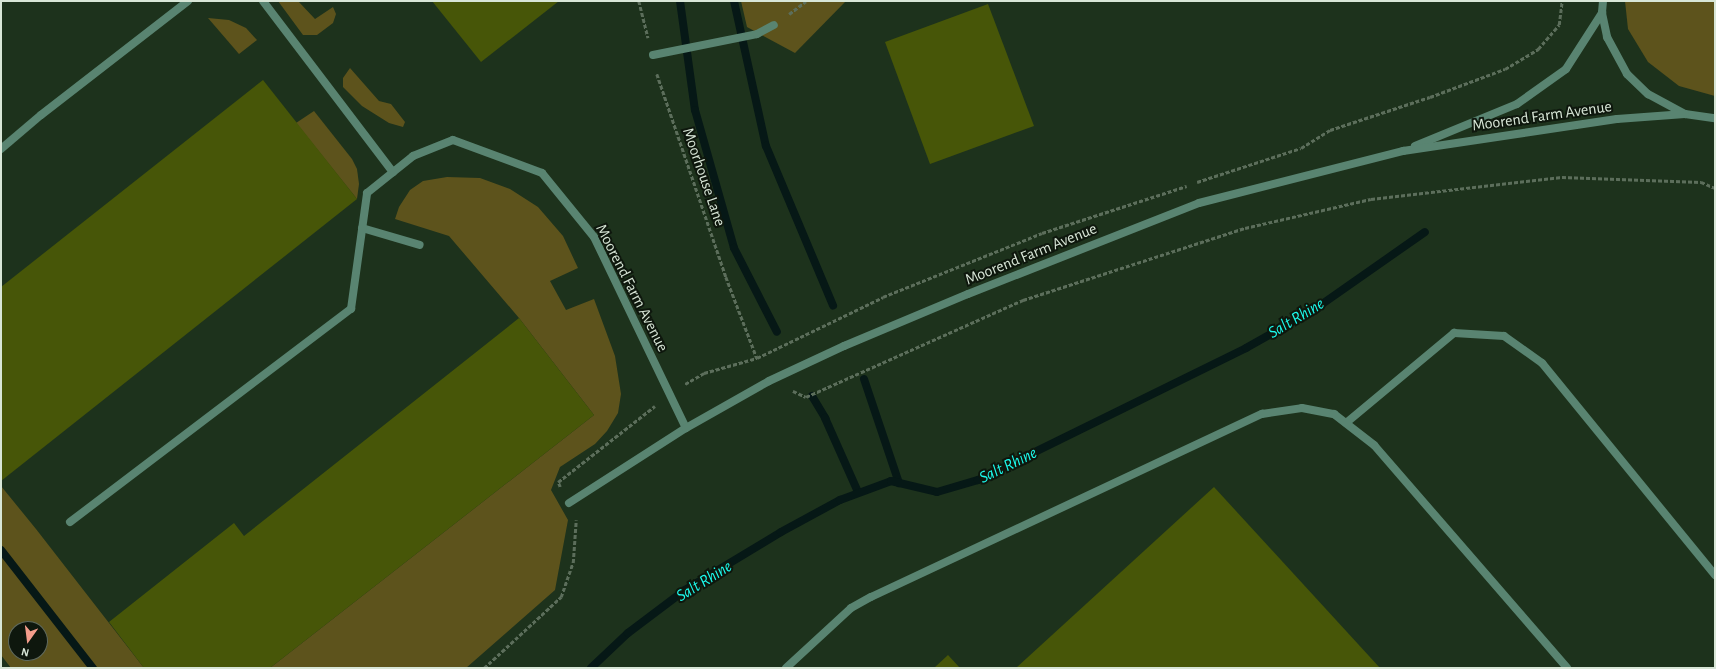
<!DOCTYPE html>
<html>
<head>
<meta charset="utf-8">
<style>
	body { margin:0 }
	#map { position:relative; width:1716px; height:669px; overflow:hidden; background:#1d321c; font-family:"Alegreya Sans",sans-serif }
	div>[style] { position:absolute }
	.green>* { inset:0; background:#5d531c }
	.stream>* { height:8px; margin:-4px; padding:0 4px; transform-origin:4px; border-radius:4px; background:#061816 }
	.building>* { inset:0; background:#475608 }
	.path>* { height:2.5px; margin-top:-1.25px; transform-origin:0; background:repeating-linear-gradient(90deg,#5c6e5b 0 4px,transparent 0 6px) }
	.lane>* { height:8px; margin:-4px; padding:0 4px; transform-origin:4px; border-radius:4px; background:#598471 }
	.street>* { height:8px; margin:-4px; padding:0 4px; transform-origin:4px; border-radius:4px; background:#598471 }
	span { translate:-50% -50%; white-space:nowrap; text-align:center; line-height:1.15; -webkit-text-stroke:4px #0e170d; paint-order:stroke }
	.street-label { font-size:16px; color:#d8e6d7 }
	.water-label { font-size:17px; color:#1cfbed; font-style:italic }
	.frame { position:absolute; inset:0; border:2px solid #d8e6d7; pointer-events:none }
	.north { position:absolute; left:8px; top:621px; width:40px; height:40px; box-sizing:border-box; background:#0e170d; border:1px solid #5f6a5e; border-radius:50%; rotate:194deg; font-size:11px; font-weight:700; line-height:16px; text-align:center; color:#d8e6d7 }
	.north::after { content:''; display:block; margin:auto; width:14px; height:18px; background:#f49d8b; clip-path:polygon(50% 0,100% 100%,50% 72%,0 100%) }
</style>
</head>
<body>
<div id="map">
	<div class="green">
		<i style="clip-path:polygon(278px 1px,298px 1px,315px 19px,333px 7px,336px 14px,333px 23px,317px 35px,303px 35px)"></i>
		<i style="clip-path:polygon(741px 1px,846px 1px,795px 53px,747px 27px)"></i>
		<i style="clip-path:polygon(1625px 1px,1715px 1px,1715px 96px,1679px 86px,1648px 62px,1628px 29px)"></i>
		<i style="clip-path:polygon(208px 18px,229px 20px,246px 28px,257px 40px,239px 54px)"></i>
		<i style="clip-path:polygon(350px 68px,379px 101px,391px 104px,405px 122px,403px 127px,389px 123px,362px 106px,343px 87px,343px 78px)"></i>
		<i style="clip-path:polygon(314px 111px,352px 159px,357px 169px,359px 184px,357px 199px,296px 123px)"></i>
		<i style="clip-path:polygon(447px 177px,480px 178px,510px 189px,538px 207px,563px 236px,578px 268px,550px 281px,566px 310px,594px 299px,615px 356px,621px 394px,618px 413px,607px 431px,595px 444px,560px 467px,551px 490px,568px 520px,555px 590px,466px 668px,270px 668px,594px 415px,519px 318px,449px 236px,395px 219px,399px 207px,410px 190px,423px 181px)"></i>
		<i style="clip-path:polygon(evenodd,1px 486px,36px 529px,144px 668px,11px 668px,1px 655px,1px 486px,16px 629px,40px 629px,40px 653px,16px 653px,16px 629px)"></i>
	</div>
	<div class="stream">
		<i style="left:680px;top:1px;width:110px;rotate:82.2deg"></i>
		<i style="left:695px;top:110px;width:143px;rotate:74.2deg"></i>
		<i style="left:734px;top:248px;width:94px;rotate:62.9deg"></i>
		<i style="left:734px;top:1px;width:148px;rotate:77.6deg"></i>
		<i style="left:766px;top:146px;width:173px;rotate:67.2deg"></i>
		<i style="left:864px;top:379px;width:110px;rotate:71.4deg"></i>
		<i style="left:812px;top:396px;width:26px;rotate:59deg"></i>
		<i style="left:825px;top:418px;width:81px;rotate:66deg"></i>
		<i style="left:1px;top:550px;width:150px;rotate:52.1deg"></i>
		<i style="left:591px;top:668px;width:51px;rotate:-43.4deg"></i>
		<i style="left:628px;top:633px;width:71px;rotate:-37deg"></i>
		<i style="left:685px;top:590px;width:112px;rotate:-31.1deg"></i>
		<i style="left:781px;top:532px;width:67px;rotate:-28.5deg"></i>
		<i style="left:840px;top:500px;width:54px;rotate:-20.4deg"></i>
		<i style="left:891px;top:481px;width:47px;rotate:13.4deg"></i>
		<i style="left:937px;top:492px;width:43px;rotate:-16.3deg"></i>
		<i style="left:978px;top:480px;width:299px;rotate:-26.2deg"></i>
		<i style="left:1246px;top:348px;width:79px;rotate:-29.5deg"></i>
		<i style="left:1315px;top:309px;width:134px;rotate:-35deg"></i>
	</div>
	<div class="building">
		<i style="clip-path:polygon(432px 1px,559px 1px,481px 62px)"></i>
		<i style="clip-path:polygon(988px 4px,1034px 126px,930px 164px,885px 42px)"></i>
		<i style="clip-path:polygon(263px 80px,357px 199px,1px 481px,1px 287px)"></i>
		<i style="clip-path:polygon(519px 318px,594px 415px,270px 668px,144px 668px,109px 622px,234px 523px,244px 536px)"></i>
		<i style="clip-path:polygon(1214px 487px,1380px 668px,1016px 668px)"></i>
		<i style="clip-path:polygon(948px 655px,960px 668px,934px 668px)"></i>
	</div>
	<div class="path">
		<i style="left:639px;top:1px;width:38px;rotate:76deg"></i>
		<i style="left:789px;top:14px;width:21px;rotate:-37deg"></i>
		<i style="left:657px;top:74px;width:214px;rotate:71.2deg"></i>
		<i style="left:726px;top:277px;width:87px;rotate:69.1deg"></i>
		<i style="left:1197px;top:182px;width:109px;rotate:-18.1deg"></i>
		<i style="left:1301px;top:148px;width:34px;rotate:-32deg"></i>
		<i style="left:1330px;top:130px;width:105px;rotate:-18.3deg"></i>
		<i style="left:1430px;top:97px;width:80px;rotate:-20.5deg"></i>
		<i style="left:1505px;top:69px;width:39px;rotate:-31deg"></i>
		<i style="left:1538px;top:49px;width:32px;rotate:-49deg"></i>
		<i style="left:1559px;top:25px;width:24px;rotate:-83deg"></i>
		<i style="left:685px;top:384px;width:22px;rotate:-30deg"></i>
		<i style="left:704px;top:373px;width:55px;rotate:-15.8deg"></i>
		<i style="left:757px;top:358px;width:140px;rotate:-25.8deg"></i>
		<i style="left:883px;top:297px;width:171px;rotate:-21.9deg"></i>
		<i style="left:1042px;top:233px;width:152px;rotate:-18deg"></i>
		<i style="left:793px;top:391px;width:14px;rotate:25deg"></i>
		<i style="left:806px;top:397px;width:238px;rotate:-24.1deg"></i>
		<i style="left:1023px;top:300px;width:233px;rotate:-18deg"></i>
		<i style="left:1245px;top:228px;width:129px;rotate:-13deg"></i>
		<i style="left:1371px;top:199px;width:192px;rotate:-6.6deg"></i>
		<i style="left:1562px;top:177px;width:139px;rotate:2.1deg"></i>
		<i style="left:1701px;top:182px;width:15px;rotate:23deg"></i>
		<i style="left:560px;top:487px;width:5px;rotate:-112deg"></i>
		<i style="left:558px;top:482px;width:123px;rotate:-38.1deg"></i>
		<i style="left:484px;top:668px;width:105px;rotate:-42.7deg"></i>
		<i style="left:561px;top:597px;width:36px;rotate:-71deg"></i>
		<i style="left:573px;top:563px;width:43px;rotate:-86deg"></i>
	</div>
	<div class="lane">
		<i style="left:263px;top:1px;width:215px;rotate:52.8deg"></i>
		<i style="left:653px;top:55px;width:106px;rotate:-11.4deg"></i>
		<i style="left:757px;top:34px;width:19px;rotate:-28deg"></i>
		<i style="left:1px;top:149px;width:52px;rotate:-40.4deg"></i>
		<i style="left:41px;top:115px;width:186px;rotate:-37.8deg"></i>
		<i style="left:362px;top:228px;width:60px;rotate:16.3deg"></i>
		<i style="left:1346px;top:423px;width:141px;rotate:-39.8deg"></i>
		<i style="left:1454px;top:333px;width:50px;rotate:3.4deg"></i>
		<i style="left:1504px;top:336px;width:47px;rotate:35.4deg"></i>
		<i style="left:1542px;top:363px;width:274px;rotate:50.8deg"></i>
		<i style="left:70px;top:522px;width:353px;rotate:-37.2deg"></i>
		<i style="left:351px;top:309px;width:117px;rotate:-82.1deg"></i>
		<i style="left:786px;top:668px;width:88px;rotate:-42.7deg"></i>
		<i style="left:851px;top:608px;width:23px;rotate:-29deg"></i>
		<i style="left:871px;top:597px;width:432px;rotate:-25.1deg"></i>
		<i style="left:1262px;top:414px;width:40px;rotate:-8.5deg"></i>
		<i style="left:1302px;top:408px;width:33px;rotate:11deg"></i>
		<i style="left:1334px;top:414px;width:51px;rotate:37.8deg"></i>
		<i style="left:1374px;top:445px;width:295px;rotate:49.1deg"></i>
	</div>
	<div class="street">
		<i style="left:1603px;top:1px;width:12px;rotate:95deg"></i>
		<i style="left:1602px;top:13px;width:25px;rotate:78deg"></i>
		<i style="left:1607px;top:37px;width:42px;rotate:61.6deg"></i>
		<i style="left:1627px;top:74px;width:29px;rotate:44deg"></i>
		<i style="left:1648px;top:94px;width:42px;rotate:28.4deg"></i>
		<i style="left:1685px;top:114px;width:30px;rotate:8deg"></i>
		<i style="left:1415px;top:146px;width:110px;rotate:-22.4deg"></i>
		<i style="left:1517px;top:104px;width:60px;rotate:-35.5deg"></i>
		<i style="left:1566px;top:69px;width:67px;rotate:-57.3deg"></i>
		<i style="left:367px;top:193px;width:59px;rotate:-38.8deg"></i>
		<i style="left:413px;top:156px;width:43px;rotate:-21.8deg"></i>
		<i style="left:453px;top:140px;width:95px;rotate:20.3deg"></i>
		<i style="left:542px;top:173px;width:82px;rotate:50.9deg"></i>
		<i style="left:594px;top:237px;width:212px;rotate:64.3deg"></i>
		<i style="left:569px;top:503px;width:139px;rotate:-32.7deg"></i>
		<i style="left:686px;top:428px;width:95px;rotate:-29.5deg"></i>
		<i style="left:769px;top:381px;width:83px;rotate:-25deg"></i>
		<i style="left:844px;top:346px;width:134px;rotate:-22.8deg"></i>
		<i style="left:968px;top:294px;width:248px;rotate:-21.5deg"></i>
		<i style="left:1199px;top:203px;width:211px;rotate:-14.3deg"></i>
		<i style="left:1403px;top:151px;width:216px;rotate:-8.5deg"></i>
		<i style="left:1617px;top:119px;width:68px;rotate:-4.2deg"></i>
	</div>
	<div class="street-label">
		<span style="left:1542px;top:116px;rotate:-8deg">Moorend Farm Avenue</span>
		<span style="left:704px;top:177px;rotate:71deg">Moorhouse Lane</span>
		<span style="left:1031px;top:254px;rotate:-22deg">Moorend Farm Avenue</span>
		<span style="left:632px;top:288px;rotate:63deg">Moorend Farm Avenue</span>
	</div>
	<div class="water-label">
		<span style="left:1296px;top:318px;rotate:-31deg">Salt Rhine</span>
		<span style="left:1008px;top:465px;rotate:-26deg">Salt Rhine</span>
		<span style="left:704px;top:581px;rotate:-32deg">Salt Rhine</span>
	</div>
	<div class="frame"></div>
	<div class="north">N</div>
</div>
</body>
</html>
